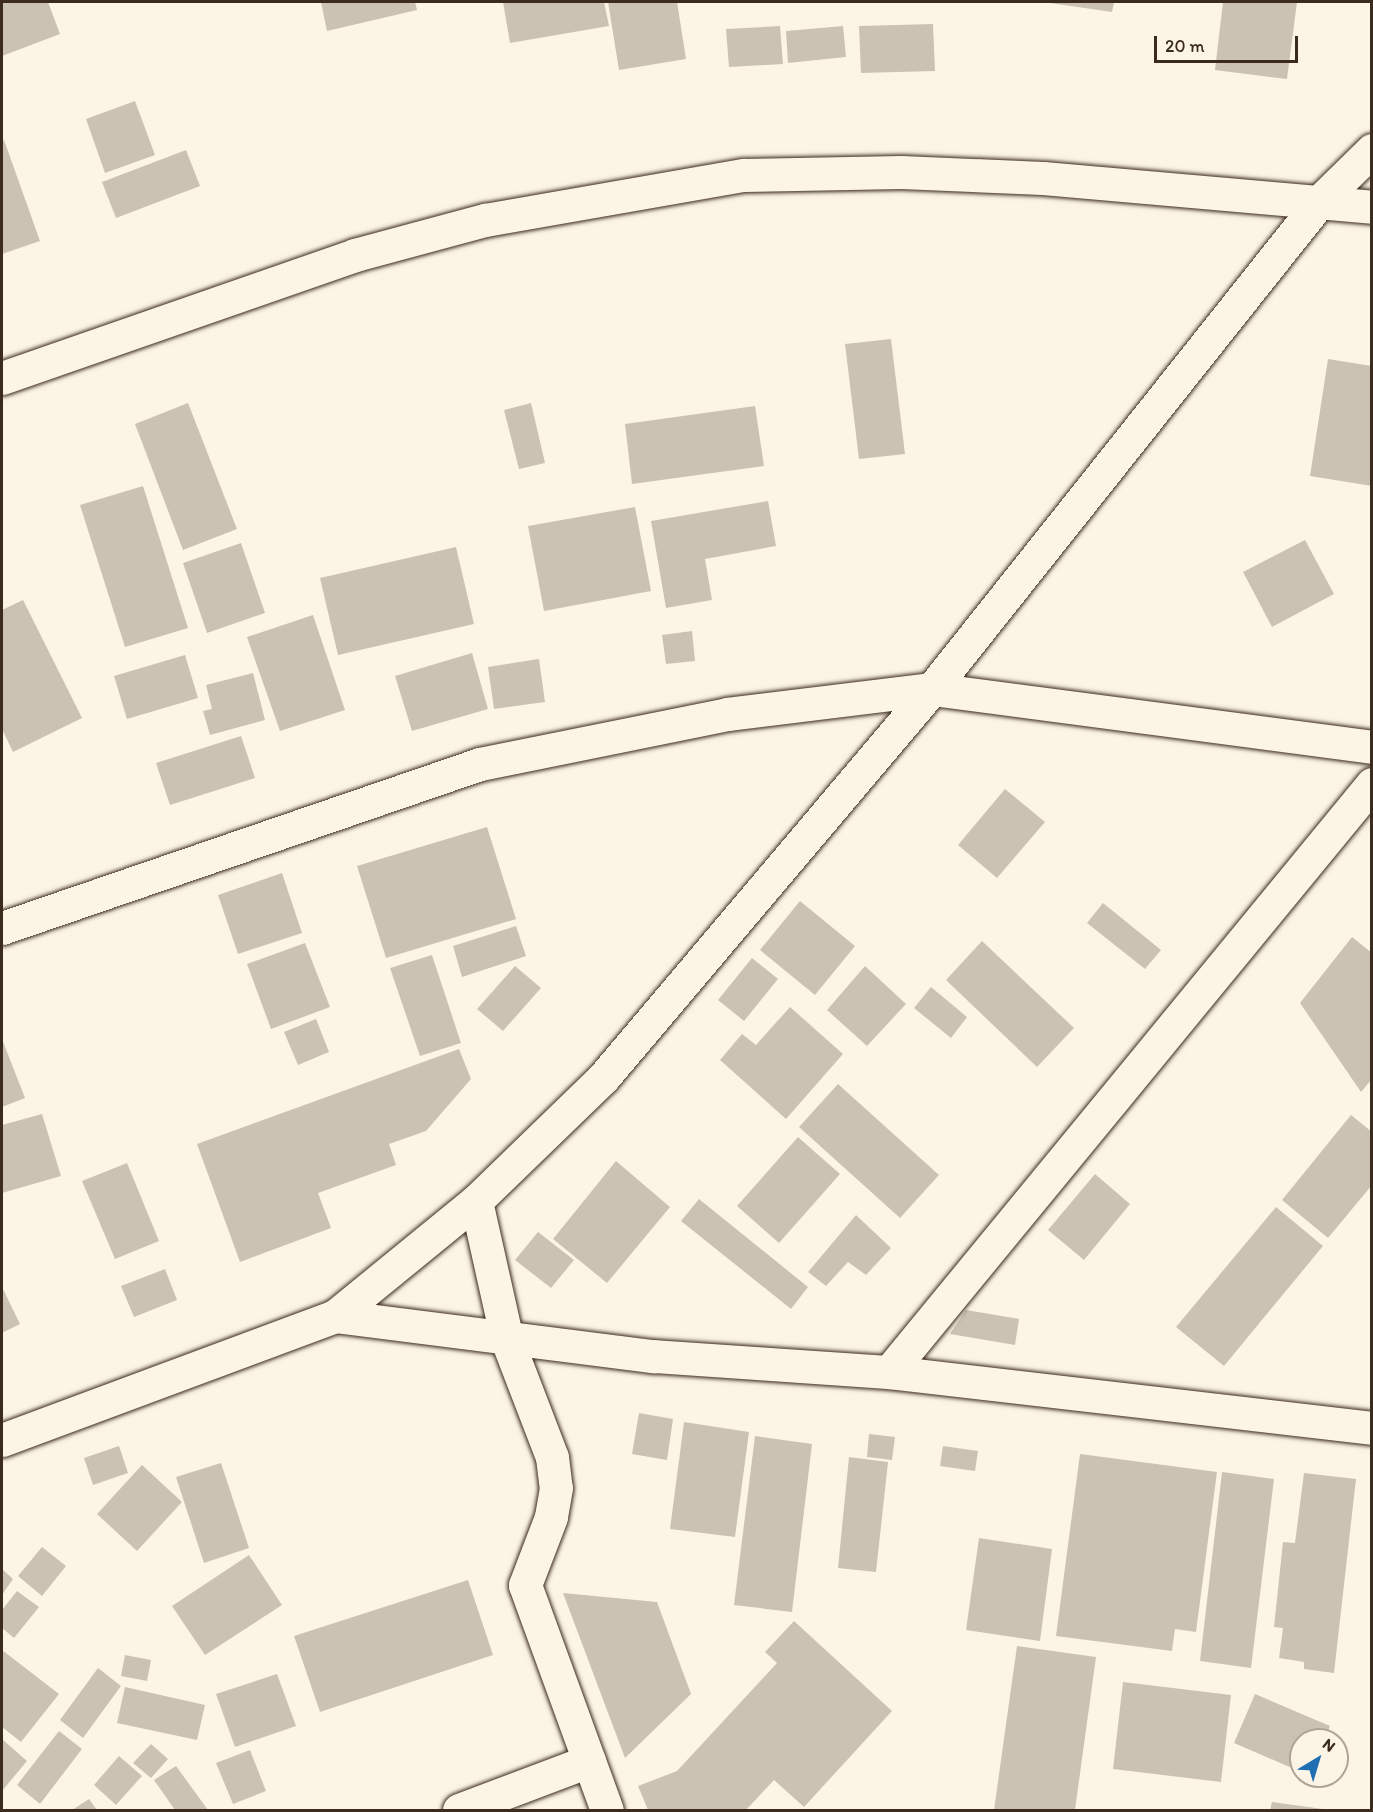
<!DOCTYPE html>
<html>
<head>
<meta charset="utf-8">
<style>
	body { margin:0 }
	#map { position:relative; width:1373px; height:1812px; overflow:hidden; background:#fcf5e5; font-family:Itim,sans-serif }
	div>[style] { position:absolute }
	.building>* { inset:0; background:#ccc2b3 }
	.roads { filter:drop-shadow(0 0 2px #3b2a1e) drop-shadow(0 0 2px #3b2a1e) }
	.street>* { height:33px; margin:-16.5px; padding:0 16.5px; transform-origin:16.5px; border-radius:16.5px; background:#fcf5e5 }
	.secondary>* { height:33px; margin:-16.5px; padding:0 16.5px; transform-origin:16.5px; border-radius:16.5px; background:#fcf5e5 }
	span { translate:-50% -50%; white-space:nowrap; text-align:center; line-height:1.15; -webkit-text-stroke:6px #fcf5e5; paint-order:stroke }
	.frame { position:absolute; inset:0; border:3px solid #3b2a1e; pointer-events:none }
	.north { position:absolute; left:1289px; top:1728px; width:60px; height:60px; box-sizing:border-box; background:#fcf5e5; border:2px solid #afa495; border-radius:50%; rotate:38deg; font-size:16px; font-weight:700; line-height:24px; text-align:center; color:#3b2a1e }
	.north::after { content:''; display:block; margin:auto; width:21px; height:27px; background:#1f6fb2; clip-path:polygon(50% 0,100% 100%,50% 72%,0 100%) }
	.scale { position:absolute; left:1154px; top:36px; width:144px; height:27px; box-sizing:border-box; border:3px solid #3b2a1e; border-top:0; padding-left:8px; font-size:18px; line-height:21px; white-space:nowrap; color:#3b2a1e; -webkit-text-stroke:4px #fcf5e5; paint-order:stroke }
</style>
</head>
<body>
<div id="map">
	<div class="building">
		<i style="clip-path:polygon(2px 2px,48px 2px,60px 34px,2px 56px)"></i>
		<i style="clip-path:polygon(321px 2px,415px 2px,417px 10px,327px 31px)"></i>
		<i style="clip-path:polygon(503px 2px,604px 2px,609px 26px,510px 43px)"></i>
		<i style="clip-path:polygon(608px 2px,677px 2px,686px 59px,619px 70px)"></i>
		<i style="clip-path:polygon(1043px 2px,1114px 2px,1112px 12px)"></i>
		<i style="clip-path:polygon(1223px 2px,1297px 2px,1287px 79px,1215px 70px)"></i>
		<i style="clip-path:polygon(933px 24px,935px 71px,861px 73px,859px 26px)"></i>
		<i style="clip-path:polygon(780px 26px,783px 64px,729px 67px,726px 29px)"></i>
		<i style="clip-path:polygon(843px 26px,846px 57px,788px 63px,786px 31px)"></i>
		<i style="clip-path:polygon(135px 101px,155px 155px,105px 173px,86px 119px)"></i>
		<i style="clip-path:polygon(4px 140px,40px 241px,2px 254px,2px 141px)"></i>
		<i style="clip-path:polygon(186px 150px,200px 186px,116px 218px,102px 182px)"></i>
		<i style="clip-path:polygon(891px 339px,905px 454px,859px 459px,845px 344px)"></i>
		<i style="clip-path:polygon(1328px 359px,1372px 366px,1372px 486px,1310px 476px)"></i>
		<i style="clip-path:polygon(188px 403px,237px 529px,183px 550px,135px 424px)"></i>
		<i style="clip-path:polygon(531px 403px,545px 463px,519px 469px,504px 410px)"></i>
		<i style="clip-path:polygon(755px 406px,764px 466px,632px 484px,625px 424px)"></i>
		<i style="clip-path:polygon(143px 486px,188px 628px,125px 647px,80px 505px)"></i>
		<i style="clip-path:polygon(768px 501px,776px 546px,705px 559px,712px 600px,666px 608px,651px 521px)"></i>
		<i style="clip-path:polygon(635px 507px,651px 591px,544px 611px,528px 526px)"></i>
		<i style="clip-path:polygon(1305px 540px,1334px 594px,1272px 627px,1243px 572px)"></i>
		<i style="clip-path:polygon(241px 543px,265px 613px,207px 633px,183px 563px)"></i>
		<i style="clip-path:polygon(456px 547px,474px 624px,338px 655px,320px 578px)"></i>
		<i style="clip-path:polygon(23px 600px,82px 718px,13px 752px,2px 729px,2px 610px)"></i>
		<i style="clip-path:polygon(313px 615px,345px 710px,280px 731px,247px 637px)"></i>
		<i style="clip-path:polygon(692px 631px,695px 661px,666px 664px,662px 635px)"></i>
		<i style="clip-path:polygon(472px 653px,488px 709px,412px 731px,395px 676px)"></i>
		<i style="clip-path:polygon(185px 655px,198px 698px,127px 719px,114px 676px)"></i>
		<i style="clip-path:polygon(539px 659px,545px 702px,494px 709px,488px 667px)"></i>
		<i style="clip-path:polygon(253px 673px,265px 720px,210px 735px,203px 711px,212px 709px,206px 685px)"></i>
		<i style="clip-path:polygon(241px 736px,255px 778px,170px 805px,156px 763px)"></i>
		<i style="clip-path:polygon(1005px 789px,1045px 822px,997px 878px,958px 845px)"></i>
		<i style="clip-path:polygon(487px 827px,516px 919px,386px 958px,357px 866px)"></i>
		<i style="clip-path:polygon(282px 873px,302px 933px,238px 954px,218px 895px)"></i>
		<i style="clip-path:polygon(800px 901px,855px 946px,815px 995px,760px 950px)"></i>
		<i style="clip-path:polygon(1103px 903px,1161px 950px,1145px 969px,1087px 923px)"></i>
		<i style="clip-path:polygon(516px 926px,526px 956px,462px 977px,453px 946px)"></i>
		<i style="clip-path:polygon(1352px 937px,1372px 953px,1372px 1079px,1361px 1092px,1300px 1003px)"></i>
		<i style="clip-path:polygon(982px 941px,1074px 1028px,1037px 1067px,946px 980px)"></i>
		<i style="clip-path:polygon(305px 943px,330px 1007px,271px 1029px,247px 964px)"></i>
		<i style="clip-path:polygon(432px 955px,461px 1043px,420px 1056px,390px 968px)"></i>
		<i style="clip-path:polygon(752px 958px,778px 979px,744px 1021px,718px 1000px)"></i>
		<i style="clip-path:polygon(515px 966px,541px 988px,503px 1031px,477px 1009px)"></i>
		<i style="clip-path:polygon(865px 966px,906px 1004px,867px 1046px,827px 1010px)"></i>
		<i style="clip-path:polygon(931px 987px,967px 1017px,951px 1038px,914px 1008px)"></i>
		<i style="clip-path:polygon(790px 1007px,843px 1054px,786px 1119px,720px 1060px,742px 1034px,756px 1045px)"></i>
		<i style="clip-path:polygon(316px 1019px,329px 1052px,298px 1065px,284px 1032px)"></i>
		<i style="clip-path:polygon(2px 1039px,25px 1098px,2px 1107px)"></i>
		<i style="clip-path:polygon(459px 1049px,471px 1079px,426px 1131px,389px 1144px,396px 1165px,318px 1193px,331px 1228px,240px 1262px,197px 1144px)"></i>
		<i style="clip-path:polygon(838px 1084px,939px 1175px,900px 1218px,799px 1127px)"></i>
		<i style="clip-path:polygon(42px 1114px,61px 1176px,2px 1193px,2px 1125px)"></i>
		<i style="clip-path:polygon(1351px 1115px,1372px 1132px,1372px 1185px,1328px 1238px,1282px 1200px)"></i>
		<i style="clip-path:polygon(798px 1137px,840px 1174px,779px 1243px,737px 1206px)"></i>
		<i style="clip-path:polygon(616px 1161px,670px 1207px,607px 1283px,553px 1239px)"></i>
		<i style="clip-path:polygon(127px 1163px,159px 1241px,115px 1259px,82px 1181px)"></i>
		<i style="clip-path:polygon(1095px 1174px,1130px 1204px,1084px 1260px,1048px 1230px)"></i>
		<i style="clip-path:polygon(699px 1199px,808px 1287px,791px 1309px,681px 1221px)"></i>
		<i style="clip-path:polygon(1276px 1207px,1323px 1246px,1224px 1366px,1176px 1327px)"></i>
		<i style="clip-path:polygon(856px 1215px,891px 1248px,866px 1275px,848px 1262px,826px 1286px,808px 1272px)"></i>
		<i style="clip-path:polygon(538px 1232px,574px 1260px,551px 1288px,515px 1260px)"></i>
		<i style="clip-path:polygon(165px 1269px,177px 1300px,134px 1317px,121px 1286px)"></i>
		<i style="clip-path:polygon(2px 1287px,20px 1324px,2px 1333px)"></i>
		<i style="clip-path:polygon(966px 1310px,1019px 1319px,1015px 1345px,950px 1334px)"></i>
		<i style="clip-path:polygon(639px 1413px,673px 1419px,667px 1460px,632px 1454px)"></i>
		<i style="clip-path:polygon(684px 1422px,749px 1432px,735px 1537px,670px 1529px)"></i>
		<i style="clip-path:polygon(869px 1434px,895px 1437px,892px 1460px,867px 1457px)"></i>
		<i style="clip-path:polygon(755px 1436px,812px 1444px,792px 1612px,734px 1605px)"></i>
		<i style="clip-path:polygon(119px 1446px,128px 1473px,93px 1485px,84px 1458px)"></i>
		<i style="clip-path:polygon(943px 1446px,978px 1451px,975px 1471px,940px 1466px)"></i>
		<i style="clip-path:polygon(1080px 1454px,1217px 1472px,1196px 1632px,1175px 1629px,1172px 1651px,1056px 1636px)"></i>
		<i style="clip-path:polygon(849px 1457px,888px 1462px,876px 1572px,838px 1568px)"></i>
		<i style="clip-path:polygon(221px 1463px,249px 1548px,204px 1563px,176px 1477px)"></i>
		<i style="clip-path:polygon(142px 1465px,182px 1502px,137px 1551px,97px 1514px)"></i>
		<i style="clip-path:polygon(1222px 1472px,1274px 1479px,1251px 1668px,1200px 1661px)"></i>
		<i style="clip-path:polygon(1304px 1473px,1356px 1479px,1334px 1673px,1304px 1669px,1304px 1662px,1279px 1658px,1283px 1628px,1274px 1627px,1283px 1542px,1295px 1543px)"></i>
		<i style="clip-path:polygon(979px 1538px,1052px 1549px,1040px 1641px,966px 1630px)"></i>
		<i style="clip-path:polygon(42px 1547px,66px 1566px,42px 1596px,18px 1576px)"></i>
		<i style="clip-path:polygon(249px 1555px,282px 1605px,205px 1655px,172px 1606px)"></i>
		<i style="clip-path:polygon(2px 1569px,13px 1579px,2px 1595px)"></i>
		<i style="clip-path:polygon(468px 1580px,493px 1655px,320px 1712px,294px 1636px)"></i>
		<i style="clip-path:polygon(17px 1591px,39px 1607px,14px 1638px,2px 1628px,2px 1610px)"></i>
		<i style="clip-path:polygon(563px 1593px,657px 1602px,691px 1694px,625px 1758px)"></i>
		<i style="clip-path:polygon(794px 1621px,892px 1711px,804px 1807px,774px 1780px,746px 1810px,648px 1810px,638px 1786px,677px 1771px,777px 1663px,765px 1652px)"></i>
		<i style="clip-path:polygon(1017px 1646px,1096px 1657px,1075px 1810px,994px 1810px)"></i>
		<i style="clip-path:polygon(2px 1650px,59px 1694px,21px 1742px,2px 1727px)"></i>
		<i style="clip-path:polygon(125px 1655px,151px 1660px,147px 1681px,121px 1676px)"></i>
		<i style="clip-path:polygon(98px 1668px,121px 1686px,83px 1738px,60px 1720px)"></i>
		<i style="clip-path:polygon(277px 1674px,296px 1726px,235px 1747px,216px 1694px)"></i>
		<i style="clip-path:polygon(1123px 1682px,1231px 1695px,1221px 1782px,1113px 1769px)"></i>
		<i style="clip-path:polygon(125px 1687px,205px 1705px,197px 1740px,117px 1723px)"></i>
		<i style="clip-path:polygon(1255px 1694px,1330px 1726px,1324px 1740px,1301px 1740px,1301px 1772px,1234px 1743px)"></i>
		<i style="clip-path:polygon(59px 1731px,82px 1749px,40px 1804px,17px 1785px)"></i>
		<i style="clip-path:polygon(2px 1739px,27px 1761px,2px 1791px)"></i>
		<i style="clip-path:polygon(151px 1744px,168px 1759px,151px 1778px,133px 1763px)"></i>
		<i style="clip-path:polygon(250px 1750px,266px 1791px,233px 1804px,216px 1763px)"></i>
		<i style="clip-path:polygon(119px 1756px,142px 1776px,116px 1805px,94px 1785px)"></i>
		<i style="clip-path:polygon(176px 1766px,208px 1810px,175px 1810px,154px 1780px)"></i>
		<i style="clip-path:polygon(89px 1799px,97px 1810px,72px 1810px)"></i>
		<i style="clip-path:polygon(1272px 1802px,1323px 1809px,1323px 1810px,1270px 1810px)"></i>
	</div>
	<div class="roads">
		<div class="street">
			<i style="left:2px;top:928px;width:505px;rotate:-18.94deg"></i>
			<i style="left:480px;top:764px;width:252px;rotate:-11.4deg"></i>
			<i style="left:727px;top:714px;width:207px;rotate:-7deg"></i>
			<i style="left:932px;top:689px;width:444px;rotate:7.5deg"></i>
			<i style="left:476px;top:1201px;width:142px;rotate:77.4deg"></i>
			<i style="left:507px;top:1340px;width:125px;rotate:69deg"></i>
			<i style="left:552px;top:1457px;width:31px;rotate:83deg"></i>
			<i style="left:556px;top:1488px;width:29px;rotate:100deg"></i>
			<i style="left:551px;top:1517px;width:73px;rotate:110.9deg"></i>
			<i style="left:525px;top:1585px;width:239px;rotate:70deg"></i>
			<i style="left:335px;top:1316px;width:321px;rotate:7.2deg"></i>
			<i style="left:653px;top:1356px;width:237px;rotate:3.9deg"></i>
			<i style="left:889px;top:1372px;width:486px;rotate:6.6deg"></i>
			<i style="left:889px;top:1372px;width:761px;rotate:-50.6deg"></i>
			<i style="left:2px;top:1440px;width:355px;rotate:-20.4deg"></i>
			<i style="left:335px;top:1316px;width:182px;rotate:-39.2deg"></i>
			<i style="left:476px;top:1201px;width:177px;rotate:-44.1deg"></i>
			<i style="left:603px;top:1078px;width:509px;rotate:-49.78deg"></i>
			<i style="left:932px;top:689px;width:623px;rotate:-51.51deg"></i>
			<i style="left:1320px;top:201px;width:73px;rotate:-44.4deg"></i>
			<i style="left:459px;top:1810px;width:139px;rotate:-20.7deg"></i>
		</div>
		<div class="secondary">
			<i style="left:2px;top:378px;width:374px;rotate:-19.2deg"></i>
			<i style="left:355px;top:255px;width:135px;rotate:-15.1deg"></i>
			<i style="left:485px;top:220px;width:263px;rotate:-9.9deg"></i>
			<i style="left:744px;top:175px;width:157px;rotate:-1.1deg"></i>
			<i style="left:901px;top:172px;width:142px;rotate:2.4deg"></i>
			<i style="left:1043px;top:178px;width:330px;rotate:5deg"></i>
		</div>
	</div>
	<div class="frame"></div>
	<div class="north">N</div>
	<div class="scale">20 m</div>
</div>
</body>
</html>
